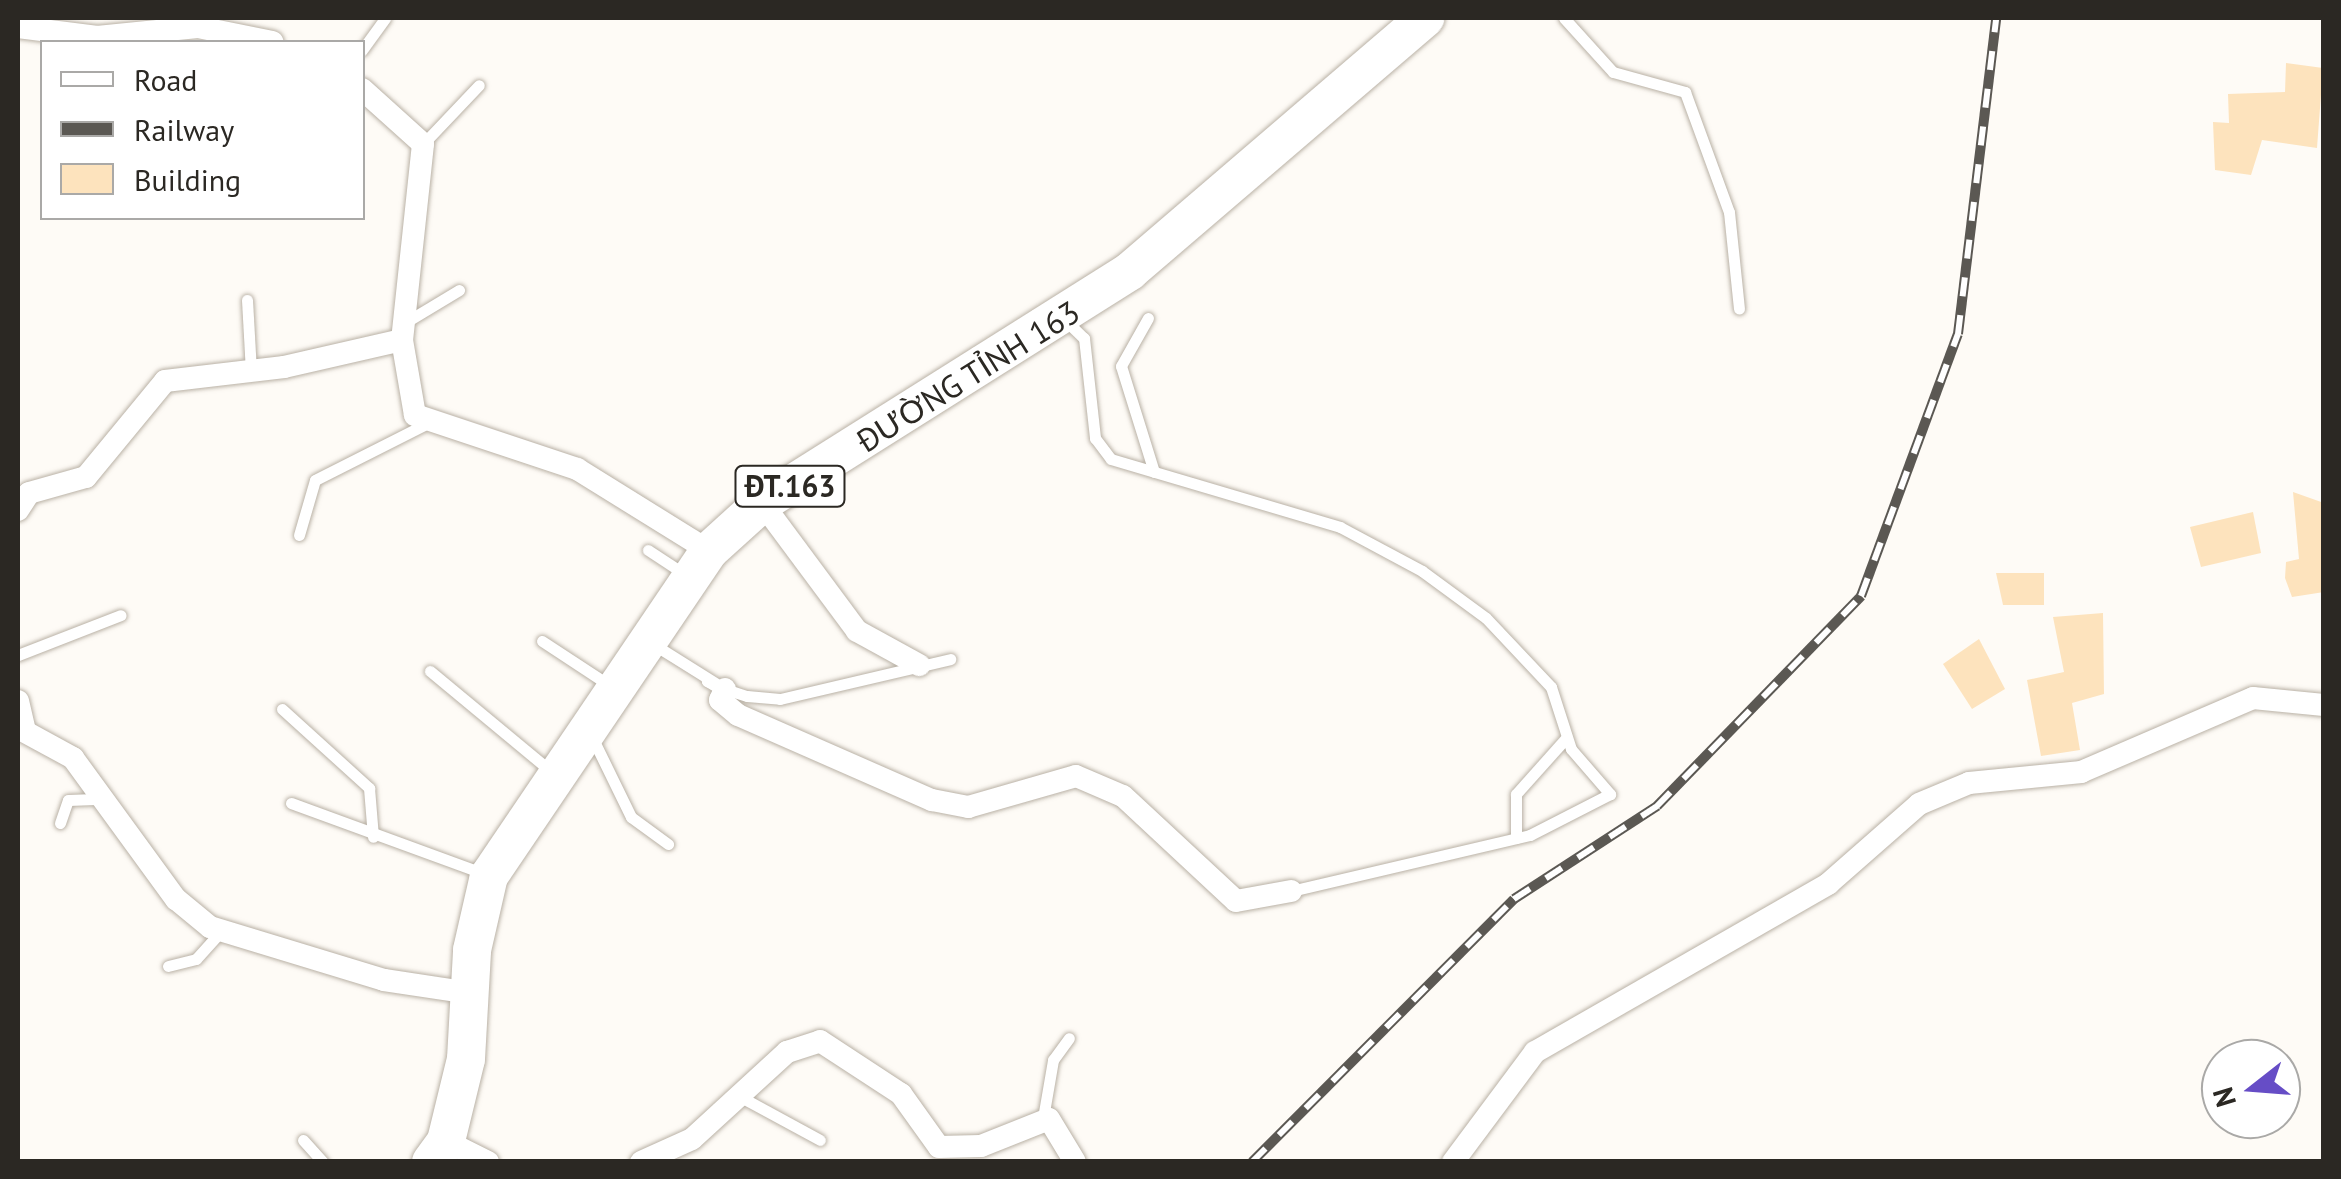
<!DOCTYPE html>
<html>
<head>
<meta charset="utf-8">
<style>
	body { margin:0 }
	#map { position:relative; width:2341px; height:1179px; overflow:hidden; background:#fefbf6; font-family:"PT Sans",sans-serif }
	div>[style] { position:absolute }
	.building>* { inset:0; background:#fde3bd }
	.roads { filter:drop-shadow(0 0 2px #b9b1a5) drop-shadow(0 0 2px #b9b1a5) }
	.service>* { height:11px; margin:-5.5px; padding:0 5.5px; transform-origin:5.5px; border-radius:5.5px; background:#fff }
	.minor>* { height:22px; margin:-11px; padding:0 11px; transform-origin:11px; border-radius:11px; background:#fff }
	.primary>* { height:38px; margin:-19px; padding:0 19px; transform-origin:19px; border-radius:19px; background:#fff }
	.rail>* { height:10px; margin-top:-5px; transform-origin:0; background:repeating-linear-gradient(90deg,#fff 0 19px,#5b5853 0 38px); box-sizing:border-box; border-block:2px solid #5b5853 }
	span { translate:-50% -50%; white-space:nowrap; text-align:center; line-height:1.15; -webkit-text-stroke:8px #fff; paint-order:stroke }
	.shield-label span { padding:2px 8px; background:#fff; border:2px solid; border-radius:8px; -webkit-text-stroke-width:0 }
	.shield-label { font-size:30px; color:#2b2823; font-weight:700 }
	.street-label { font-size:32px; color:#2b2823 }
	.frame { position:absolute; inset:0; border:20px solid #2b2823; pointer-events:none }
	.legend { position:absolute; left:40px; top:40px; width:325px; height:180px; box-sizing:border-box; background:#fff; border:2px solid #aaa9a7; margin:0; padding:12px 18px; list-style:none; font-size:30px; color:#2b2823 }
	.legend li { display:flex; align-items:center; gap:20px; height:50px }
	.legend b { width:50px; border:2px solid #aaa9a7 }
	.north { position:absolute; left:2201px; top:1039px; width:100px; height:100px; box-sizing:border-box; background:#fff; border:2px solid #aaa9a7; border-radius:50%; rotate:253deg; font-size:28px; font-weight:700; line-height:40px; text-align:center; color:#2b2823 }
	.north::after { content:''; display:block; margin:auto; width:35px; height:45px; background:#664dc6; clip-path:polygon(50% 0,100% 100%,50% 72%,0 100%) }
</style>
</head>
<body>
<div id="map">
	<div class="building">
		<i style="clip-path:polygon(2286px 63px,2323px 68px,2317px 148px,2262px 140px,2251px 175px,2215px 170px,2213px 122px,2229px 123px,2228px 94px,2285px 92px)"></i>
		<i style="clip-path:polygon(2293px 492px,2324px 503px,2324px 592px,2292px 597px,2285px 578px,2286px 562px,2299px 559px)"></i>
		<i style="clip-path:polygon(2253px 512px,2261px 553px,2201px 567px,2190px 527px)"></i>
		<i style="clip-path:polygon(1996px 573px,2044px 573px,2044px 605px,2003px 605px)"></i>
		<i style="clip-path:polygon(2103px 613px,2104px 694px,2072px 703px,2080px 750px,2041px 756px,2027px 680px,2064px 672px,2053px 617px)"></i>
		<i style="clip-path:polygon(1979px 639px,2005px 689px,1972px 709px,1943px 664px)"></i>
	</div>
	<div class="roads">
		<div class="service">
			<i style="left:1564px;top:18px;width:73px;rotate:47.8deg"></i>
			<i style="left:1613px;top:72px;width:75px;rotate:15.5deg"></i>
			<i style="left:1685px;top:92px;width:128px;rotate:69.9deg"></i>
			<i style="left:1729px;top:212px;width:97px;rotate:84.1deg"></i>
			<i style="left:362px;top:50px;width:39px;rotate:-54deg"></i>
			<i style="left:423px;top:144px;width:81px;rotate:-46.5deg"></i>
			<i style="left:247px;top:300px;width:72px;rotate:86.8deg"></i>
			<i style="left:1148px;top:318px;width:55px;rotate:119.4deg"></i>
			<i style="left:1121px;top:366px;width:111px;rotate:72.7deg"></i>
			<i style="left:1064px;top:319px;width:28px;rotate:44deg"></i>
			<i style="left:1084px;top:338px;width:101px;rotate:83.7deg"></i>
			<i style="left:1095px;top:438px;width:26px;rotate:53deg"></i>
			<i style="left:1111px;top:459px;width:239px;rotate:16.5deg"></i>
			<i style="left:1340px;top:527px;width:93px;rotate:28.2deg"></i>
			<i style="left:1422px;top:571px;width:79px;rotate:36.3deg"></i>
			<i style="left:1486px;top:618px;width:95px;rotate:46.7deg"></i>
			<i style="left:1551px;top:687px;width:65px;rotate:72.1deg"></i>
			<i style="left:1571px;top:749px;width:60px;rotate:49.1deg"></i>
			<i style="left:1610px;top:794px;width:90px;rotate:152.9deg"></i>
			<i style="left:1530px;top:835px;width:245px;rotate:166.8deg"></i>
			<i style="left:406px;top:322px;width:62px;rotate:-31.1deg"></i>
			<i style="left:299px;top:535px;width:57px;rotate:-73.8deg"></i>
			<i style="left:315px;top:480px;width:127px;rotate:-26.8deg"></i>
			<i style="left:648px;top:550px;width:45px;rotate:33.3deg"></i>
			<i style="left:542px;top:641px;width:84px;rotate:33.3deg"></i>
			<i style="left:653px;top:644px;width:85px;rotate:32deg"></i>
			<i style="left:725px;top:689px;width:20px;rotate:-156deg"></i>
			<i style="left:707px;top:681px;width:8px;rotate:30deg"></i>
			<i style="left:714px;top:685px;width:12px;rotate:20deg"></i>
			<i style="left:725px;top:689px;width:23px;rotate:18deg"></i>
			<i style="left:747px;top:696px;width:33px;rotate:5deg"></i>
			<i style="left:780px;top:699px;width:175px;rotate:-13.2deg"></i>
			<i style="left:18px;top:655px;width:110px;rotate:-21.2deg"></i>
			<i style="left:430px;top:671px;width:161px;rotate:39.7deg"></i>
			<i style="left:282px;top:709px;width:118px;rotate:42.2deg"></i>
			<i style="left:369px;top:788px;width:49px;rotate:85.3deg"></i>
			<i style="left:592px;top:737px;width:89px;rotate:64deg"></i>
			<i style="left:631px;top:817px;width:46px;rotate:36.1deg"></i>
			<i style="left:291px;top:803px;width:207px;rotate:20.1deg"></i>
			<i style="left:60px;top:823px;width:24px;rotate:-71deg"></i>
			<i style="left:68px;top:800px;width:34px;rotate:-2deg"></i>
			<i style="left:1516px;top:838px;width:44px;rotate:-90deg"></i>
			<i style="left:1516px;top:794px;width:75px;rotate:-48.2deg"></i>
			<i style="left:168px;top:966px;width:29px;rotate:-14deg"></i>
			<i style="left:196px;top:959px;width:36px;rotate:-48deg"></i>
			<i style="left:739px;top:1096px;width:92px;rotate:28.5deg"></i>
			<i style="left:1043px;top:1118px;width:59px;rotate:-80.2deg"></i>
			<i style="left:1053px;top:1060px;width:27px;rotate:-54deg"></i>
			<i style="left:303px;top:1140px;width:30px;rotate:48deg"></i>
		</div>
		<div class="minor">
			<i style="left:18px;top:27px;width:80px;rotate:7.2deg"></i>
			<i style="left:97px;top:37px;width:101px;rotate:-5.7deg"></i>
			<i style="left:198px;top:27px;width:76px;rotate:11.5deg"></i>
			<i style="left:362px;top:89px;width:82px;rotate:42deg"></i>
			<i style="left:423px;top:144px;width:197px;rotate:96.1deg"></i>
			<i style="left:402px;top:340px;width:76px;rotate:80.2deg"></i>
			<i style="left:415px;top:415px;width:171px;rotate:18.4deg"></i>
			<i style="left:577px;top:469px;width:155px;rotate:31.8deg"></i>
			<i style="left:762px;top:503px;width:159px;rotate:53.4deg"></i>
			<i style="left:857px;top:631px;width:71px;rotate:28.7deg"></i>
			<i style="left:18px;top:510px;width:20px;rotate:-57deg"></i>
			<i style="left:29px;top:493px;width:59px;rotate:-15.7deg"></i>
			<i style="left:86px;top:477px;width:124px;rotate:-50.5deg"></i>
			<i style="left:165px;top:381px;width:120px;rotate:-6.7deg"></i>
			<i style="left:284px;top:367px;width:121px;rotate:-12.9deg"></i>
			<i style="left:725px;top:689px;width:12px;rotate:114deg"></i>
			<i style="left:720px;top:700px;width:23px;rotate:40deg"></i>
			<i style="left:738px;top:715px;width:212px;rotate:23.7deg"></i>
			<i style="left:932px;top:800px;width:37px;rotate:11deg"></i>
			<i style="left:968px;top:807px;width:112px;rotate:-16deg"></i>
			<i style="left:1076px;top:776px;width:51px;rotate:23.1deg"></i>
			<i style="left:1123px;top:796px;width:154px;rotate:42.9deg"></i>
			<i style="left:1236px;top:901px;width:56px;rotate:-10.3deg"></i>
			<i style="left:18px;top:701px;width:27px;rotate:77deg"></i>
			<i style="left:18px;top:728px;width:63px;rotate:28.6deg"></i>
			<i style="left:73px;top:758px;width:175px;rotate:53.9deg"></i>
			<i style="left:176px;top:899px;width:44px;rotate:39.5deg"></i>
			<i style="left:210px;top:927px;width:182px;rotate:16.9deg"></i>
			<i style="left:384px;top:980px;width:88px;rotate:8.5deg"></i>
			<i style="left:446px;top:1141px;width:47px;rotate:26.6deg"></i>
			<i style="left:641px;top:1162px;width:56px;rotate:-24.3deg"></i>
			<i style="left:692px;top:1139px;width:129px;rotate:-42.5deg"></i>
			<i style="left:787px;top:1052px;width:35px;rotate:-18deg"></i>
			<i style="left:820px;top:1041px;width:97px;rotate:33.2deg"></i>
			<i style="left:901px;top:1094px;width:65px;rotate:54.4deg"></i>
			<i style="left:939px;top:1147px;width:42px;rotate:-1.4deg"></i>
			<i style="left:981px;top:1146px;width:73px;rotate:-21.7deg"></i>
			<i style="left:1049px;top:1119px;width:50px;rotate:58.8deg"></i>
			<i style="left:1453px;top:1162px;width:137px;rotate:-53.3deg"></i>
			<i style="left:1535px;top:1052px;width:338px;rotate:-29.8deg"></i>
			<i style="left:1828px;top:884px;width:121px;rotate:-41.3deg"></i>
			<i style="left:1919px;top:804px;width:54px;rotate:-22.8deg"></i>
			<i style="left:1969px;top:783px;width:113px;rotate:-5.6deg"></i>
			<i style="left:2081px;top:772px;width:187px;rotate:-23.3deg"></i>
			<i style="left:2253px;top:698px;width:71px;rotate:5.6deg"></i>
		</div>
		<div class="primary">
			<i style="left:431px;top:1162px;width:26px;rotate:-54deg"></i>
			<i style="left:446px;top:1141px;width:84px;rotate:-76.3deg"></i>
			<i style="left:466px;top:1059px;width:109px;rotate:-86.8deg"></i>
			<i style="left:472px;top:950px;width:76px;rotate:-77.1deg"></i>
			<i style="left:489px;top:876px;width:392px;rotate:-55.9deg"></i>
			<i style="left:709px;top:551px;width:72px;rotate:-42.2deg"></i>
			<i style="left:762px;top:503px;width:435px;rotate:-32.2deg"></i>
			<i style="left:1130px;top:271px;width:389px;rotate:-40.6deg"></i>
		</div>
	</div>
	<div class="rail">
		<i style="left:1252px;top:1162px;width:371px;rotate:-45.1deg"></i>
		<i style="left:1514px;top:899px;width:171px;rotate:-33deg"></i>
		<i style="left:1657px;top:806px;width:293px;rotate:-45.8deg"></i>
		<i style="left:1861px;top:596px;width:279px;rotate:-69.7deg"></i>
		<i style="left:1958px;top:334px;width:318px;rotate:-83.1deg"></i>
	</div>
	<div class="shield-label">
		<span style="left:790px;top:486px">ĐT.163</span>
	</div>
	<div class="street-label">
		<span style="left:968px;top:376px;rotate:-32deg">ĐƯỜNG TỈNH 163</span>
	</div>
	<div class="frame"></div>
	<ul class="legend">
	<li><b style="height:12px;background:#fff"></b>Road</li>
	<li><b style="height:12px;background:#5b5853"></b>Railway</li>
	<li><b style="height:28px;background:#fde3bd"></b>Building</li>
	</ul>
	<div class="north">N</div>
</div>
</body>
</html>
